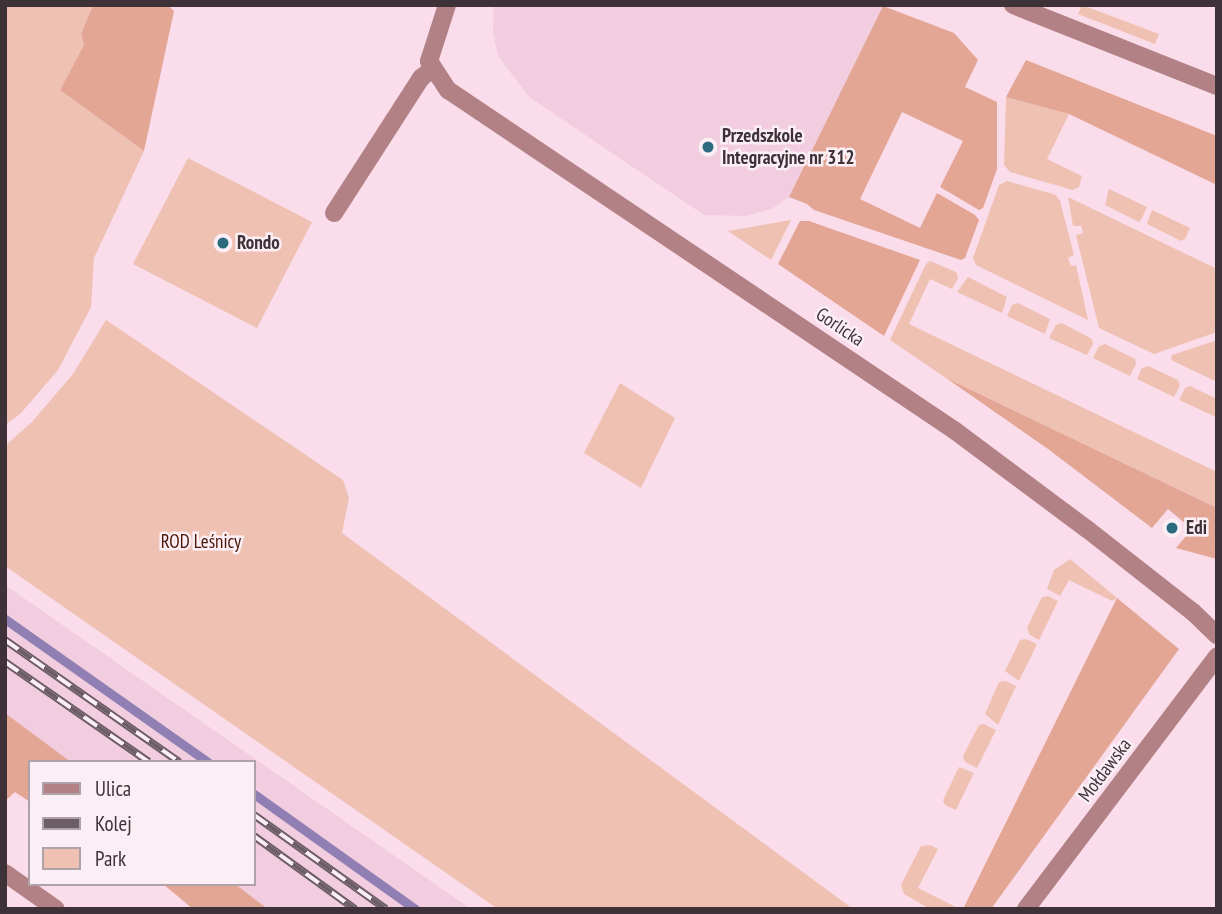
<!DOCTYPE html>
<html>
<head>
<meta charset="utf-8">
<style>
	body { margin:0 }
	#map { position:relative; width:1222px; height:914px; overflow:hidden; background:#fadcea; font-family:"PT Sans Narrow",sans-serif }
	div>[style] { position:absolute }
	.built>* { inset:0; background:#f1cddf }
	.green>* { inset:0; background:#eec1b3 }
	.forest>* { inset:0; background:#e3a695 }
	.stream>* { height:9px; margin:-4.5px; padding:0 4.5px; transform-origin:4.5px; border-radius:4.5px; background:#8f7fb2 }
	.minor>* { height:18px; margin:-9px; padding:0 9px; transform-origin:9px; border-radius:9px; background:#b28186 }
	.rail>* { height:8px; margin-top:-4px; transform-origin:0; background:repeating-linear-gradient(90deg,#fbeff5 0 16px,#6d5d65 0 32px); box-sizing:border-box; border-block:2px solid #6d5d65 }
	.dots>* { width:19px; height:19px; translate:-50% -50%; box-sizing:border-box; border:4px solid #fbeff5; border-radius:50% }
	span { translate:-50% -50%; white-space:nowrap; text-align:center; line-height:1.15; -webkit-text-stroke:5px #fbeff5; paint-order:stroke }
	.poi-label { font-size:19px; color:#3e3238; font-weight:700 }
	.left { translate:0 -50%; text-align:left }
	.street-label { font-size:19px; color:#3e3238 }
	.park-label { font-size:19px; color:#4c1607 }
	.frame { position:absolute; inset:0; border:7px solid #3e3238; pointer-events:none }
	.legend { position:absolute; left:28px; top:760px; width:228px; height:126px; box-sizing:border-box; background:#fbeff5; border:2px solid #afa3a9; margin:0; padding:9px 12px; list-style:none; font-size:21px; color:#3e3238 }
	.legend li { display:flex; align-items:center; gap:14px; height:35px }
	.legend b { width:35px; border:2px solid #afa3a9 }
</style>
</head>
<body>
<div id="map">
	<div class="built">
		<i style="clip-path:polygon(494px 5px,883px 6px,789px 197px,773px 208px,747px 216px,704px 215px,529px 97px,498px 56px,493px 32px)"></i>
		<i style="clip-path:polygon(5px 585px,212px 729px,471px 909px,268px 909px,235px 884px,254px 884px,254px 762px,71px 762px,5px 713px)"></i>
	</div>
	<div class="green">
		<i style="clip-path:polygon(5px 5px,93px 5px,81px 34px,84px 45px,60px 90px,144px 151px,94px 258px,91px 307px,58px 370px,21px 413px,5px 425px)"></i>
		<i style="clip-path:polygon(1082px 5px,1159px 34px,1155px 44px,1078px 14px)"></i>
		<i style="clip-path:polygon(1006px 97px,1069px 114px,1047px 159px,1082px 176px,1079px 187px,1073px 190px,1010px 172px,1004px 165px)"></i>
		<i style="clip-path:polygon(188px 158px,312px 222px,257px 328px,133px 264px)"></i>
		<i style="clip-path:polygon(1007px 181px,1056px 195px,1060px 201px,1074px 255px,1068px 258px,1071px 266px,1076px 265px,1088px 320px,976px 265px,973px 258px,999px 185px)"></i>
		<i style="clip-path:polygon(1109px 189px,1147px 207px,1142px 218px,1139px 222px,1105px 205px)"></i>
		<i style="clip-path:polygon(1068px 197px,1217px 269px,1217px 332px,1154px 354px,1099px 328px,1076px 235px,1083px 233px,1081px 226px,1073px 226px)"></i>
		<i style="clip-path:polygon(1152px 210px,1190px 228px,1185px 239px,1181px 241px,1147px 224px)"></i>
		<i style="clip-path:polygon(791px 220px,771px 260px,728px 231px)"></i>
		<i style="clip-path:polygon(930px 261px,956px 272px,958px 278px,952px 289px,930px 279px,909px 324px,1217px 472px,1217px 508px,946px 378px,890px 340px,926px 264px)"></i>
		<i style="clip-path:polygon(968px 277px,1007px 297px,1002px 313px,957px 292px)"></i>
		<i style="clip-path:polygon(1018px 303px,1050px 319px,1045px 334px,1007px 316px,1012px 305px)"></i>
		<i style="clip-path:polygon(106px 320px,343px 480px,349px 498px,342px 533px,853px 909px,498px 909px,5px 566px,5px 446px,32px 422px,73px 374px)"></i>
		<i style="clip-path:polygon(1062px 323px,1092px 339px,1093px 344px,1087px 355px,1049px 338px,1056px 325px)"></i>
		<i style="clip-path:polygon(1217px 340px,1217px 382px,1171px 360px,1172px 355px)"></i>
		<i style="clip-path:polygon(1105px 344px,1135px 359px,1136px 364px,1130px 376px,1093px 358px,1099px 346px)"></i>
		<i style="clip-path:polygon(1148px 366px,1178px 380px,1180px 386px,1174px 397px,1137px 379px,1142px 368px)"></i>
		<i style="clip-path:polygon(620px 383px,675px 418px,641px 488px,584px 453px)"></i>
		<i style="clip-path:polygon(1190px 386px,1217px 399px,1216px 417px,1179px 400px,1185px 388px)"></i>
		<i style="clip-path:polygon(1070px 559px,1117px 598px,1112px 601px,1069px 580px,1060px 596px,1047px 589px,1054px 570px)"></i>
		<i style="clip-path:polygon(1048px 596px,1058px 601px,1039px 640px,1030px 635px,1027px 628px,1042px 597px)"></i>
		<i style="clip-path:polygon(1026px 639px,1037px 644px,1019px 681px,1005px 671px,1020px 640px)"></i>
		<i style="clip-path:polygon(1006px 681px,1016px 686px,998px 725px,985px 714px,999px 682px)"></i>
		<i style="clip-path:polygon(984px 724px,996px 730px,977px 768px,965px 762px,963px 756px,979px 725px)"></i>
		<i style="clip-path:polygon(959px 767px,974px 773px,956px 810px,945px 805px,943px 800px)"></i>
		<i style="clip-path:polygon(930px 845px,938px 849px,918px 888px,960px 909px,930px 909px,904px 894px,901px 885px,921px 846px)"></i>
	</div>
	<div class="forest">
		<i style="clip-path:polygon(93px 5px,168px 5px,174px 11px,144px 151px,60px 90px,84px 45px,81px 34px)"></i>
		<i style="clip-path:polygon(883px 6px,954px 33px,978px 60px,965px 87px,997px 102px,997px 169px,983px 208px,979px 210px,940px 187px,963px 141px,902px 112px,860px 199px,920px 228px,937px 193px,975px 215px,979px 220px,965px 258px,961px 260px,814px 210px,807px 204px,789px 197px)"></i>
		<i style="clip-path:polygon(1026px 60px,1217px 136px,1217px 185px,1069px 114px,1006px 97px)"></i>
		<i style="clip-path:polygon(800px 221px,809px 221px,920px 260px,884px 336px,778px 264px)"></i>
		<i style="clip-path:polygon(946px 378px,1217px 508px,1217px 559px,1176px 548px,1192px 529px,1168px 509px,1152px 528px,1048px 449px)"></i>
		<i style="clip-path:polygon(1117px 598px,1179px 649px,991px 909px,963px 909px)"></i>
		<i style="clip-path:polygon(5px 713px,71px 762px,30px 762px,30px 802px,15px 792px,5px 801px)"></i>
		<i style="clip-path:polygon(163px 884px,235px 884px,268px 909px,193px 909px)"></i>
	</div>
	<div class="stream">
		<i style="left:5px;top:619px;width:248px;rotate:35.2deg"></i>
		<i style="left:254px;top:794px;width:198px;rotate:35.5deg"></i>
	</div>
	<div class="minor">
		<i style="left:447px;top:5px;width:59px;rotate:107.8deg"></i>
		<i style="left:429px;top:61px;width:35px;rotate:57deg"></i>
		<i style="left:448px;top:90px;width:610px;rotate:33.9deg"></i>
		<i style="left:954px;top:430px;width:166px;rotate:36.7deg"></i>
		<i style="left:1087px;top:529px;width:135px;rotate:38.1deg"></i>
		<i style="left:1193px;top:612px;width:33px;rotate:44deg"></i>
		<i style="left:1013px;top:5px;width:219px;rotate:21.7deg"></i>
		<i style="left:334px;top:213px;width:161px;rotate:-57.2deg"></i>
		<i style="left:421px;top:78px;width:14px;rotate:-39deg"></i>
		<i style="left:5px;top:873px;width:62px;rotate:35.2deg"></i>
		<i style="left:1026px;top:909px;width:317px;rotate:-52.9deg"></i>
	</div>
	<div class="rail">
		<i style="left:5px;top:640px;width:213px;rotate:35deg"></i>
		<i style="left:5px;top:662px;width:175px;rotate:34.8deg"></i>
		<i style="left:254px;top:815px;width:162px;rotate:35.5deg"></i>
		<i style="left:254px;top:836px;width:125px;rotate:35.9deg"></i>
	</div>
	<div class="dots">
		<i style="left:708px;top:147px;background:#2c6a80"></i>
		<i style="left:223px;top:243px;background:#2c6a80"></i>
		<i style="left:1172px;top:528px;background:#2c6a80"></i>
	</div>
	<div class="poi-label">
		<span class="left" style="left:722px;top:147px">Przedszkole<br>Integracyjne nr 312</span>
		<span class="left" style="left:237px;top:243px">Rondo</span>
		<span class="left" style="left:1186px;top:528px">Edi</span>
	</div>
	<div class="street-label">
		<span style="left:840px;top:327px;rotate:34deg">Gorlicka</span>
		<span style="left:1105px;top:770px;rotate:-53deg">Mołdawska</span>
	</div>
	<div class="park-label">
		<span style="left:201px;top:542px">ROD Leśnicy</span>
	</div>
	<div class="frame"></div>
	<ul class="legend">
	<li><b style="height:9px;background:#b28186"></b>Ulica</li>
	<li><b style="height:9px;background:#6d5d65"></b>Kolej</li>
	<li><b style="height:19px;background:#eec1b3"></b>Park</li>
	</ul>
</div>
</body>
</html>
